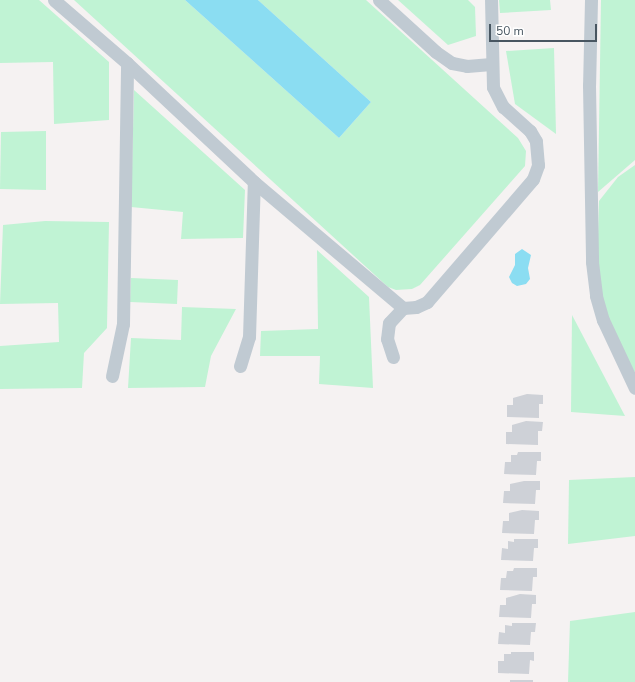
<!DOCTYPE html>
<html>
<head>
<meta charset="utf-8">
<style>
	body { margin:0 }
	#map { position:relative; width:635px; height:682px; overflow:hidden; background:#f5f2f2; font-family:"Nunito Sans",sans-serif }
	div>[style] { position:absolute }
	.green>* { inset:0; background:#c0f3d4 }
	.water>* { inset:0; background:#8bddf2 }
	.building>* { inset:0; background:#ced1d7 }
	.minor>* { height:13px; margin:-6.5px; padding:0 6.5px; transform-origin:6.5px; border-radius:6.5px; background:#c0cad2 }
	span { translate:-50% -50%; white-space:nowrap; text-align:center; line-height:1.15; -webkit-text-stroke:3px #fff; paint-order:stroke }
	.scale { position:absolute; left:489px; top:24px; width:108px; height:18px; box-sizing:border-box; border:2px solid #485661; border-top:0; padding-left:5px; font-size:12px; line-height:14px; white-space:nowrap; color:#485661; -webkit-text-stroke:3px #fff; paint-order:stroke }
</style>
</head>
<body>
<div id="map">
	<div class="green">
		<i style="clip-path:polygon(0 0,39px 0,109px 62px,109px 120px,54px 124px,53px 62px,0 63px)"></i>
		<i style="clip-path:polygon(74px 0,185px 0,339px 138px,371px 102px,258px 0,366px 0,518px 138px,526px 151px,525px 166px,420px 285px,412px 289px,396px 290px,388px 287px)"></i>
		<i style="clip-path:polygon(398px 0,468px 0,475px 7px,476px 36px,448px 45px)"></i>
		<i style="clip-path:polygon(499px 0,550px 0,551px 10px,500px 13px)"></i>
		<i style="clip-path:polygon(601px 0,635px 0,635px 160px,598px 192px)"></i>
		<i style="clip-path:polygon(554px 48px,556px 134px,515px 104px,506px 51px)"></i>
		<i style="clip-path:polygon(134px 90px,245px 190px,243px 238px,181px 239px,183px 212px,131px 207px)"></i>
		<i style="clip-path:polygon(46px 131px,46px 190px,0 189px,1px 132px)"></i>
		<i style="clip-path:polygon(635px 165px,635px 373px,607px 320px,597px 273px,599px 201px,618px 177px)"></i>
		<i style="clip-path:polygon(45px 221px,109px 222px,107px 328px,84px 353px,82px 388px,0 389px,0 346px,59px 342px,58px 303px,0 304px,3px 225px)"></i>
		<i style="clip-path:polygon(317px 250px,369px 297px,373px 388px,319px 384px,320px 356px,260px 356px,261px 331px,318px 329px)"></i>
		<i style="clip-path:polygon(131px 278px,178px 280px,177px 304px,130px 302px)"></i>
		<i style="clip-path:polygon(182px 307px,236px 309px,211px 356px,205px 387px,128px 388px,131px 338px,181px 340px)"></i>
		<i style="clip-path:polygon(572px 315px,625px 416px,571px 412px)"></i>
		<i style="clip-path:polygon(635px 477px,635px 536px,568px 544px,569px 480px)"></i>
		<i style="clip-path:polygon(635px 612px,635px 682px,568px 682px,570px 621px)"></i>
	</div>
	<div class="water">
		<i style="clip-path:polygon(185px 0,258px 0,371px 102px,339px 138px)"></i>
		<i style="clip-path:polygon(522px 249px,531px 255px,528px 268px,530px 279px,526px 284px,517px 286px,512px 283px,509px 277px,515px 265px,515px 254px)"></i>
	</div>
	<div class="building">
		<i style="clip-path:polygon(527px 394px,543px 395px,543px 404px,539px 404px,539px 418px,507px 417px,507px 405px,513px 405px,513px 398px)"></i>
		<i style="clip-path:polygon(526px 421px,543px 422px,542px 431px,538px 431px,538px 445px,506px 444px,506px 432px,512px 432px,512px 425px)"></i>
		<i style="clip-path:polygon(518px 452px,541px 452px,541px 461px,537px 461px,536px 475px,504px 474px,505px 462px,511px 462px,511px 455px,517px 455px)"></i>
		<i style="clip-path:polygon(524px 481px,540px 481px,540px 490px,536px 490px,535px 504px,503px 503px,504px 491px,510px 491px,510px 484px)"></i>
		<i style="clip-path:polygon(522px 510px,539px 511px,539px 520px,535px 520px,534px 534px,502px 533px,503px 521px,509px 521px,509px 513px)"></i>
		<i style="clip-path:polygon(514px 539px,538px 539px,538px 548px,534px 548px,533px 561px,501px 560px,502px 548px,508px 549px,508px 541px,514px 542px)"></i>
		<i style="clip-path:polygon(514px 568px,537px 568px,537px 577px,533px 577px,532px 591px,500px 590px,501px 578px,506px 578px,507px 571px,513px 571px)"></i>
		<i style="clip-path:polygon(520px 594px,536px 595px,536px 604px,532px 604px,531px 618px,499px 617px,500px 605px,506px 605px,506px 598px)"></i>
		<i style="clip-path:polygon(512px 623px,536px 623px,535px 632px,531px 632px,530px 645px,498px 644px,499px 632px,505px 633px,505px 625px,512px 626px)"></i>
		<i style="clip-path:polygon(511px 652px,534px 652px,534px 661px,530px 660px,529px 674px,498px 673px,498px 661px,504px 661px,504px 654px,511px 654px)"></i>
		<i style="clip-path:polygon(510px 680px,533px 680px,533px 682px,510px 682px)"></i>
	</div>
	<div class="minor">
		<i style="left:54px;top:0;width:96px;rotate:40.8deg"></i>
		<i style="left:127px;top:63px;width:174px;rotate:43.1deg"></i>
		<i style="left:254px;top:182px;width:195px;rotate:40.2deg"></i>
		<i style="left:403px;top:308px;width:13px;rotate:-4deg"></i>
		<i style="left:416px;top:307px;width:12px;rotate:-24deg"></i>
		<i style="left:427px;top:302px;width:162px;rotate:-49.2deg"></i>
		<i style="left:533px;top:179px;width:15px;rotate:-70deg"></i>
		<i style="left:538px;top:165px;width:24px;rotate:-95deg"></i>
		<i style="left:536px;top:141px;width:12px;rotate:-121deg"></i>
		<i style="left:530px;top:131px;width:36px;rotate:-138deg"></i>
		<i style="left:503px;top:107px;width:22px;rotate:-117deg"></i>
		<i style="left:493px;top:87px;width:87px;rotate:-91.3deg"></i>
		<i style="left:379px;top:0;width:77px;rotate:42.4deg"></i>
		<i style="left:436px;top:52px;width:19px;rotate:35deg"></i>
		<i style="left:452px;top:63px;width:15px;rotate:11deg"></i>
		<i style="left:467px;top:66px;width:24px;rotate:-5deg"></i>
		<i style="left:591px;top:0;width:85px;rotate:91.3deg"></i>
		<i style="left:589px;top:85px;width:177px;rotate:89deg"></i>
		<i style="left:592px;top:262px;width:34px;rotate:83deg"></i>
		<i style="left:596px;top:296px;width:25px;rotate:74deg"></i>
		<i style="left:603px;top:320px;width:75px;rotate:64.8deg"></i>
		<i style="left:393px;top:357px;width:19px;rotate:-108deg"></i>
		<i style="left:387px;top:339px;width:16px;rotate:-83deg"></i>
		<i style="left:389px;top:323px;width:21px;rotate:-47deg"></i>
		<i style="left:240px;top:366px;width:30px;rotate:-73deg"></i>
		<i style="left:249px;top:337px;width:155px;rotate:-88.2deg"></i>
		<i style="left:112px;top:376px;width:53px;rotate:-78.1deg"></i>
		<i style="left:123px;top:324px;width:261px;rotate:-89.1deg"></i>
	</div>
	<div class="scale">50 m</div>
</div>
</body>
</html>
